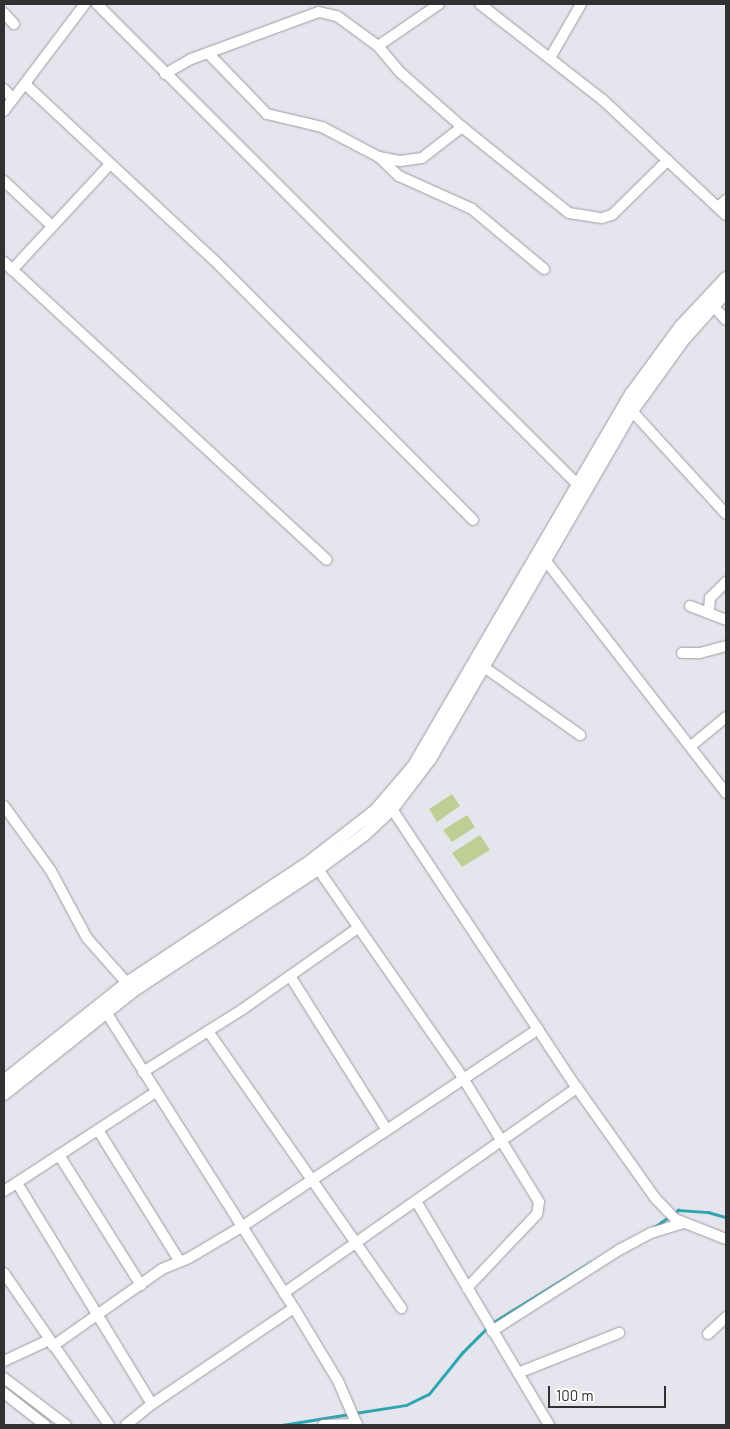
<!DOCTYPE html>
<html>
<head>
<meta charset="utf-8">
<style>
	body { margin:0 }
	#map { position:relative; width:730px; height:1429px; overflow:hidden; background:#e5e6ed; font-family:Barlow,sans-serif }
	div>[style] { position:absolute }
	.green>* { inset:0; background:#becf96 }
	.stream>* { height:2.5px; margin:-1.25px; padding:0 1.25px; transform-origin:1.25px; border-radius:1.25px; background:#2fa5b1 }
	.roads { filter:drop-shadow(0 0 1px #9b9ca3) drop-shadow(0 0 1px #9b9ca3) }
	.minor>* { height:10px; margin:-5px; padding:0 5px; transform-origin:5px; border-radius:5px; background:#fff }
	.major>* { height:12px; margin:-6px; padding:0 6px; transform-origin:6px; border-radius:6px; background:#fff }
	span { translate:-50% -50%; white-space:nowrap; text-align:center; line-height:1.15; -webkit-text-stroke:5px #fff; paint-order:stroke }
	.frame { position:absolute; inset:0; border:5px solid #303133; pointer-events:none }
	.scale { position:absolute; left:548px; top:1386px; width:118px; height:22px; box-sizing:border-box; border:2px solid #303133; border-top:0; padding-left:6px; font-size:15px; line-height:18px; white-space:nowrap; color:#303133; -webkit-text-stroke:4px #fff; paint-order:stroke }
</style>
</head>
<body>
<div id="map">
	<div class="green">
		<i style="clip-path:polygon(452px 794px,460px 806px,437px 822px,429px 809px)"></i>
		<i style="clip-path:polygon(467px 815px,475px 827px,452px 842px,443px 830px)"></i>
		<i style="clip-path:polygon(480px 835px,490px 850px,462px 867px,452px 853px)"></i>
	</div>
	<div class="stream">
		<i style="left:674px;top:1214px;width:6px;rotate:-45deg"></i>
		<i style="left:678px;top:1210px;width:30px;rotate:4deg"></i>
		<i style="left:708px;top:1212px;width:19px;rotate:16deg"></i>
		<i style="left:653px;top:1228px;width:19px;rotate:-35deg"></i>
		<i style="left:492px;top:1323px;width:116px;rotate:-31.6deg"></i>
		<i style="left:355px;top:1413px;width:52px;rotate:-8.9deg"></i>
		<i style="left:406px;top:1405px;width:25px;rotate:-26deg"></i>
		<i style="left:429px;top:1394px;width:53px;rotate:-51.2deg"></i>
		<i style="left:462px;top:1353px;width:37px;rotate:-45deg"></i>
		<i style="left:282px;top:1425px;width:68px;rotate:-9.3deg"></i>
	</div>
	<div class="roads">
		<div class="minor">
			<i style="left:97px;top:4px;width:686px;rotate:45deg"></i>
			<i style="left:480px;top:4px;width:156px;rotate:38deg"></i>
			<i style="left:603px;top:100px;width:168px;rotate:43.1deg"></i>
			<i style="left:4px;top:13px;width:15px;rotate:48deg"></i>
			<i style="left:378px;top:46px;width:35px;rotate:50deg"></i>
			<i style="left:401px;top:73px;width:81px;rotate:41.5deg"></i>
			<i style="left:462px;top:127px;width:137px;rotate:38.8deg"></i>
			<i style="left:569px;top:213px;width:33px;rotate:9deg"></i>
			<i style="left:602px;top:218px;width:10px;rotate:-17deg"></i>
			<i style="left:612px;top:215px;width:78px;rotate:-44.5deg"></i>
			<i style="left:208px;top:53px;width:85px;rotate:46deg"></i>
			<i style="left:267px;top:114px;width:57px;rotate:13.3deg"></i>
			<i style="left:322px;top:127px;width:64px;rotate:27.8deg"></i>
			<i style="left:379px;top:157px;width:21px;rotate:11deg"></i>
			<i style="left:400px;top:161px;width:22px;rotate:-8deg"></i>
			<i style="left:422px;top:158px;width:51px;rotate:-37.8deg"></i>
			<i style="left:550px;top:58px;width:62px;rotate:-60.1deg"></i>
			<i style="left:165px;top:74px;width:30px;rotate:-30deg"></i>
			<i style="left:191px;top:59px;width:136px;rotate:-20.2deg"></i>
			<i style="left:319px;top:12px;width:18px;rotate:13deg"></i>
			<i style="left:337px;top:16px;width:51px;rotate:36.2deg"></i>
			<i style="left:378px;top:46px;width:74px;rotate:-34.5deg"></i>
			<i style="left:25px;top:84px;width:258px;rotate:43deg"></i>
			<i style="left:214px;top:260px;width:367px;rotate:45.1deg"></i>
			<i style="left:4px;top:89px;width:13px;rotate:48deg"></i>
			<i style="left:4px;top:111px;width:134px;rotate:-52.9deg"></i>
			<i style="left:379px;top:157px;width:28px;rotate:44deg"></i>
			<i style="left:399px;top:176px;width:80px;rotate:24.3deg"></i>
			<i style="left:472px;top:209px;width:94px;rotate:39.8deg"></i>
			<i style="left:4px;top:181px;width:66px;rotate:43.2deg"></i>
			<i style="left:718px;top:207px;width:11px;rotate:-41deg"></i>
			<i style="left:4px;top:262px;width:439px;rotate:42.7deg"></i>
			<i style="left:12px;top:270px;width:144px;rotate:-47.2deg"></i>
			<i style="left:713px;top:306px;width:19px;rotate:47deg"></i>
			<i style="left:632px;top:411px;width:139px;rotate:47.6deg"></i>
			<i style="left:546px;top:561px;width:294px;rotate:52.2deg"></i>
			<i style="left:690px;top:606px;width:39px;rotate:21deg"></i>
			<i style="left:709px;top:611px;width:13px;rotate:-86deg"></i>
			<i style="left:710px;top:598px;width:23px;rotate:-45deg"></i>
			<i style="left:682px;top:653px;width:18px"></i>
			<i style="left:700px;top:653px;width:27px;rotate:-15deg"></i>
			<i style="left:484px;top:667px;width:118px;rotate:35.3deg"></i>
			<i style="left:691px;top:746px;width:45px;rotate:-39.6deg"></i>
			<i style="left:4px;top:806px;width:80px;rotate:54.1deg"></i>
			<i style="left:51px;top:871px;width:76px;rotate:61.8deg"></i>
			<i style="left:87px;top:938px;width:60px;rotate:48.4deg"></i>
			<i style="left:392px;top:809px;width:335px;rotate:56.5deg"></i>
			<i style="left:577px;top:1088px;width:136px;rotate:54.6deg"></i>
			<i style="left:656px;top:1199px;width:28px;rotate:46deg"></i>
			<i style="left:675px;top:1219px;width:55px;rotate:21.4deg"></i>
			<i style="left:318px;top:869px;width:254px;rotate:55.2deg"></i>
			<i style="left:463px;top:1078px;width:145px;rotate:58.5deg"></i>
			<i style="left:539px;top:1202px;width:12px;rotate:99deg"></i>
			<i style="left:537px;top:1214px;width:102px;rotate:133.4deg"></i>
			<i style="left:290px;top:976px;width:182px;rotate:57.8deg"></i>
			<i style="left:106px;top:1012px;width:351px;rotate:57.6deg"></i>
			<i style="left:294px;top:1308px;width:85px;rotate:58.9deg"></i>
			<i style="left:338px;top:1381px;width:48px;rotate:66.6deg"></i>
			<i style="left:208px;top:1031px;width:338px;rotate:55.1deg"></i>
			<i style="left:143px;top:1072px;width:118px;rotate:-32.2deg"></i>
			<i style="left:243px;top:1009px;width:141px;rotate:-35.2deg"></i>
			<i style="left:98px;top:1130px;width:153px;rotate:58.1deg"></i>
			<i style="left:59px;top:1155px;width:154px;rotate:57.8deg"></i>
			<i style="left:17px;top:1183px;width:259px;rotate:58.6deg"></i>
			<i style="left:4px;top:1191px;width:181px;rotate:-33.1deg"></i>
			<i style="left:416px;top:1201px;width:261px;rotate:59.3deg"></i>
			<i style="left:4px;top:1273px;width:185px;rotate:55.4deg"></i>
			<i style="left:284px;top:1293px;width:358px;rotate:-35deg"></i>
			<i style="left:492px;top:1331px;width:151px;rotate:-32.5deg"></i>
			<i style="left:619px;top:1250px;width:36px;rotate:-28deg"></i>
			<i style="left:651px;top:1233px;width:34px;rotate:-17deg"></i>
			<i style="left:708px;top:1334px;width:25px;rotate:-43deg"></i>
			<i style="left:53px;top:1346px;width:133px;rotate:-35.2deg"></i>
			<i style="left:162px;top:1269px;width:29px;rotate:-22deg"></i>
			<i style="left:189px;top:1258px;width:63px;rotate:-30.7deg"></i>
			<i style="left:243px;top:1226px;width:355px;rotate:-33.7deg"></i>
			<i style="left:4px;top:1361px;width:50px;rotate:-25deg"></i>
			<i style="left:518px;top:1373px;width:109px;rotate:-21.6deg"></i>
			<i style="left:4px;top:1378px;width:78px;rotate:37.2deg"></i>
			<i style="left:4px;top:1393px;width:52px;rotate:38deg"></i>
			<i style="left:126px;top:1425px;width:33px;rotate:-39deg"></i>
			<i style="left:152px;top:1404px;width:171px;rotate:-34.1deg"></i>
			<i style="left:323px;top:1425px;width:34px;rotate:-2deg"></i>
		</div>
		<div class="major">
			<i style="left:4px;top:1081px;width:157px;rotate:-38.5deg"></i>
			<i style="left:127px;top:983px;width:222px;rotate:-33.6deg"></i>
			<i style="left:312px;top:860px;width:81px;rotate:-38deg"></i>
			<i style="left:376px;top:810px;width:57px;rotate:-49.3deg"></i>
			<i style="left:413px;top:767px;width:432px;rotate:-59.7deg"></i>
			<i style="left:631px;top:394px;width:84px;rotate:-53.7deg"></i>
			<i style="left:681px;top:326px;width:66px;rotate:-46.8deg"></i>
			<i style="left:4px;top:1094px;width:165px;rotate:-38.6deg"></i>
			<i style="left:133px;top:991px;width:222px;rotate:-33.4deg"></i>
			<i style="left:318px;top:869px;width:57px;rotate:-36.5deg"></i>
			<i style="left:364px;top:835px;width:38px;rotate:-43deg"></i>
			<i style="left:392px;top:809px;width:63px;rotate:-52.8deg"></i>
			<i style="left:430px;top:759px;width:402px;rotate:-59.9deg"></i>
			<i style="left:632px;top:411px;width:89px;rotate:-54.2deg"></i>
			<i style="left:684px;top:339px;width:63px;rotate:-48.2deg"></i>
		</div>
	</div>
	<div class="frame"></div>
	<div class="scale">100 m</div>
</div>
</body>
</html>
